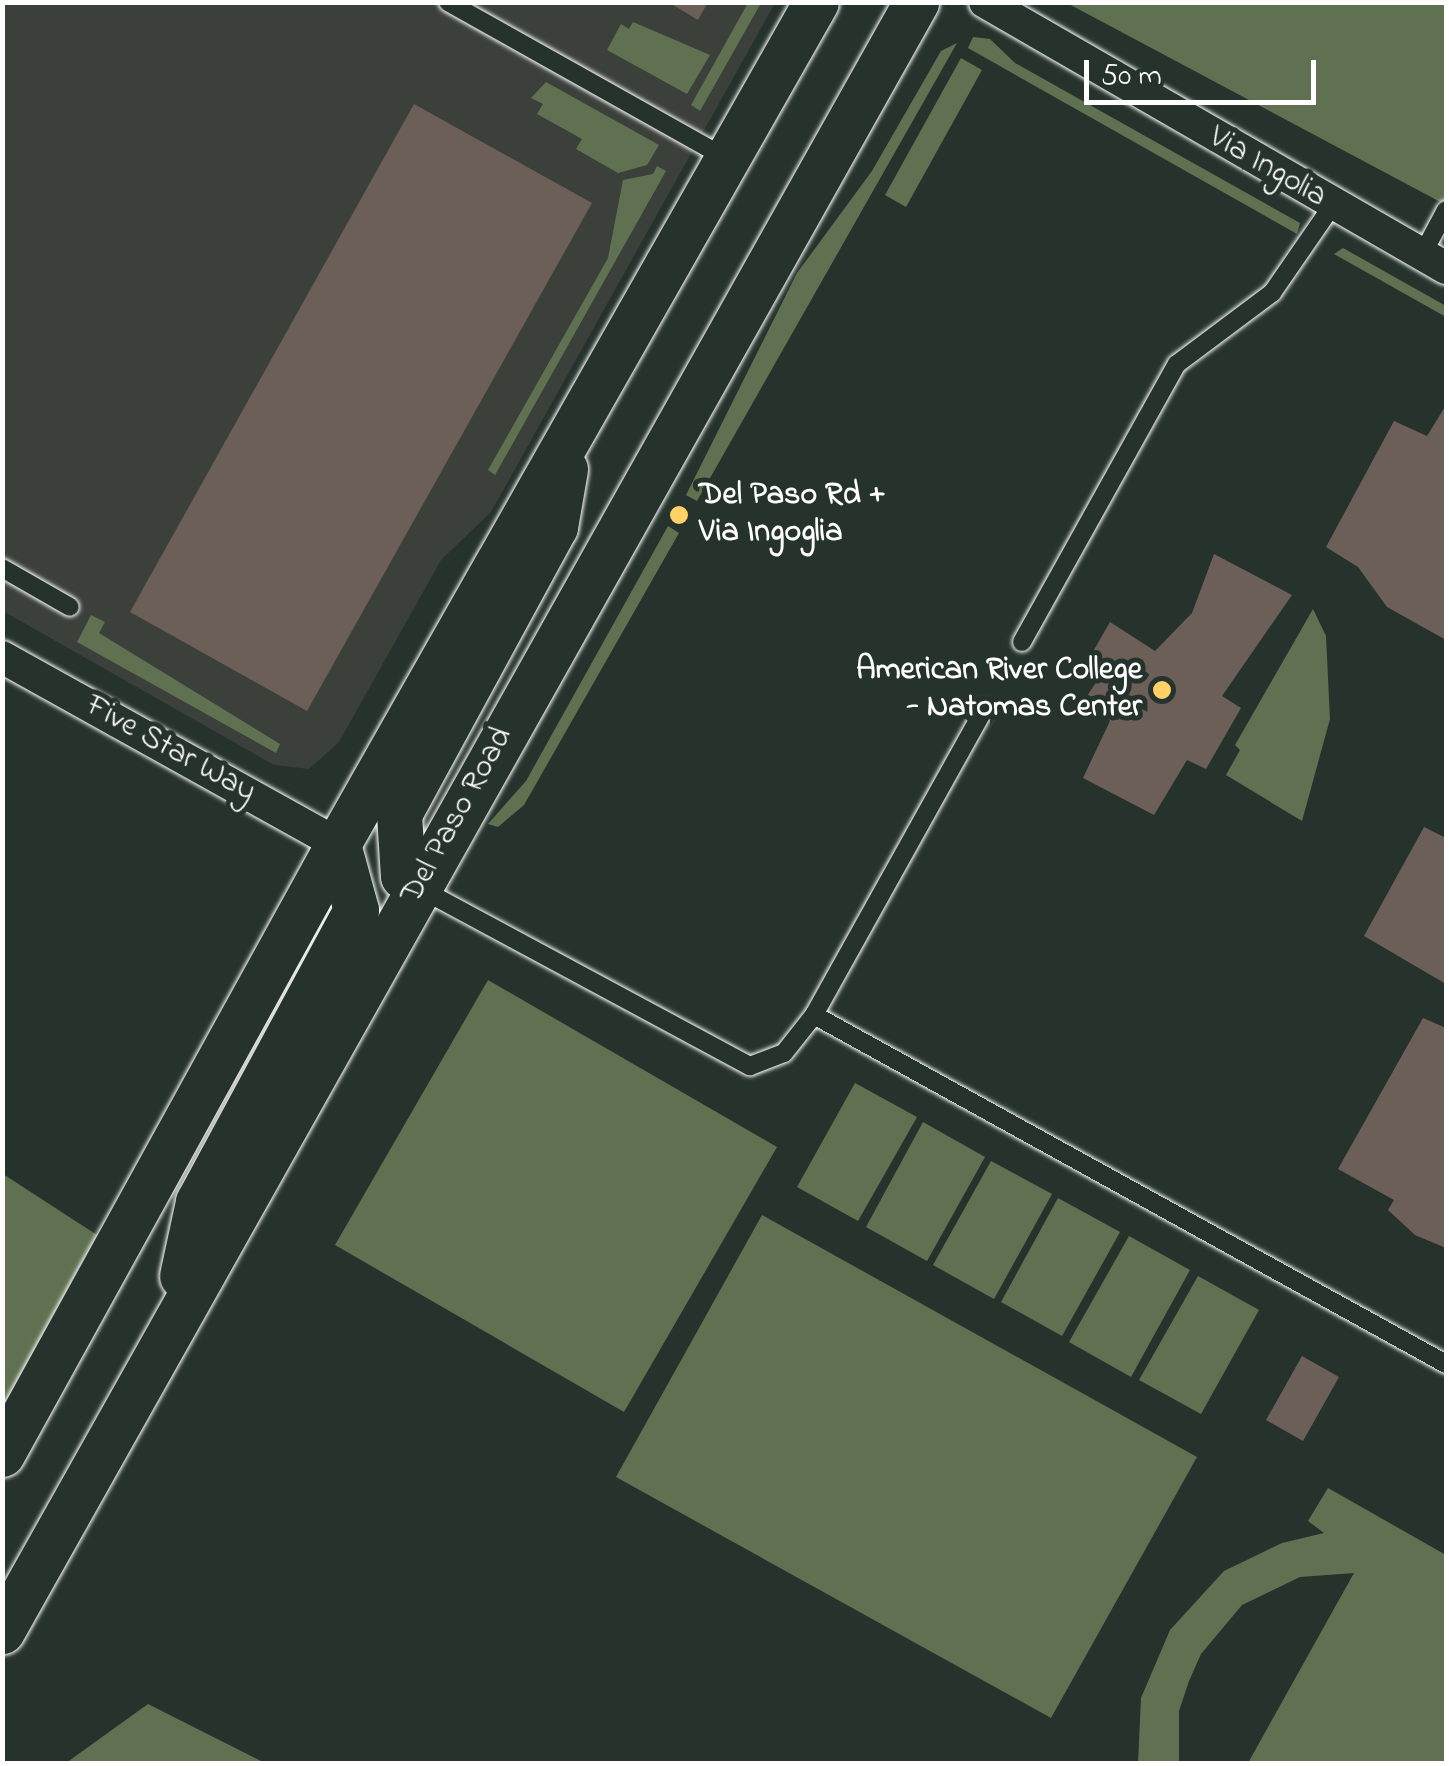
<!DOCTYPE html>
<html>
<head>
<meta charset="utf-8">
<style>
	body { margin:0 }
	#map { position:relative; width:1449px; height:1766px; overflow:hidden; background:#26332d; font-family:"Indie Flower",sans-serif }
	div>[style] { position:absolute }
	.built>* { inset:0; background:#3b403a }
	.green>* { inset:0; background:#607152 }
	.building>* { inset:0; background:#6b5f58 }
	.roads { filter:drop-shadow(0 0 2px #fff) drop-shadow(0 0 2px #fff) }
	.service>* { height:18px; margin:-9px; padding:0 9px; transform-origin:9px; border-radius:9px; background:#26332d }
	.minor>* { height:32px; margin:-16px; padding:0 16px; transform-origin:16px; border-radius:16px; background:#26332d }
	.secondary>* { height:45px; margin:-22.5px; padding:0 22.5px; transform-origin:22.5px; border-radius:22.5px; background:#26332d }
	.dots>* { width:28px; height:28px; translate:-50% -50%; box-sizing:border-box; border:5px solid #26332d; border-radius:50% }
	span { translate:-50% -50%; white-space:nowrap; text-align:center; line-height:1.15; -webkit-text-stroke:10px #26332d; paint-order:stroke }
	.street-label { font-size:32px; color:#fff }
	.poi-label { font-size:32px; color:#fff; font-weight:700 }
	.left { translate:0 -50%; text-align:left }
	.right { translate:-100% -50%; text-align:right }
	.frame { position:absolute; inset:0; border:5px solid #fff; pointer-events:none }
	.scale { position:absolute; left:1084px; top:60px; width:232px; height:45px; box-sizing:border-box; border:5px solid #fff; border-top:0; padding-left:12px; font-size:30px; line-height:35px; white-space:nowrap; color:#fff; -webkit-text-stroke:8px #26332d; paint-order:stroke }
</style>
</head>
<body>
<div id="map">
	<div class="built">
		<i style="clip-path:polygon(3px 3px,775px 3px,491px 512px,441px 560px,339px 742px,309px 769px,274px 765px,3px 611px)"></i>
	</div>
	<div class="green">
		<i style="clip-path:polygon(748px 3px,761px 3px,700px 111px,691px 105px)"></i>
		<i style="clip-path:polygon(1067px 3px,1446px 3px,1446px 205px)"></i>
		<i style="clip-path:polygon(633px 22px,710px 55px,687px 94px,607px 50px,621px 24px,629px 29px)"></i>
		<i style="clip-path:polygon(973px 37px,990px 39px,1015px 63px,1300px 223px,1297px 234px,968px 48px)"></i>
		<i style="clip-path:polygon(957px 43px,697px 501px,686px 495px,797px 273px,872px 171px,941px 51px)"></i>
		<i style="clip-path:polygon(961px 58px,982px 70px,906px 207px,885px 195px)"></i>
		<i style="clip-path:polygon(546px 82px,659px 145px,647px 165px,618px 173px,576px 149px,582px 139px,537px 114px,543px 104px,531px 98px)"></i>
		<i style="clip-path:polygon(657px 166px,666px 171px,495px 475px,488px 470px,608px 258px,623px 180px,653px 174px)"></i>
		<i style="clip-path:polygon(1343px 248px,1446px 306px,1446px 317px,1334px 254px)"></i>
		<i style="clip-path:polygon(668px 526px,679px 533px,524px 805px,498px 827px,488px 824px,526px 781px)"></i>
		<i style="clip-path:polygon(1313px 609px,1326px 636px,1330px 719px,1302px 821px,1226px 775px,1240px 750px,1235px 745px)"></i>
		<i style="clip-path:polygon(91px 615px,105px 622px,99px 633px,280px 744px,276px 753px,77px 642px)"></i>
		<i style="clip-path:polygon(488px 980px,777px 1147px,624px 1412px,335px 1245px)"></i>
		<i style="clip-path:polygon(855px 1083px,917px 1117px,858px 1221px,797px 1187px)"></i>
		<i style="clip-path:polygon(923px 1122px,985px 1157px,927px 1261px,866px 1227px)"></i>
		<i style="clip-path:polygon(991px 1161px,1052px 1194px,994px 1299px,933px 1265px)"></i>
		<i style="clip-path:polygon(3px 1174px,97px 1235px,3px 1407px)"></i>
		<i style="clip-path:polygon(1058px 1198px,1120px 1232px,1062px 1336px,1001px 1302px)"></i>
		<i style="clip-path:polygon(762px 1215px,1197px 1457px,1051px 1718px,616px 1477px)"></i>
		<i style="clip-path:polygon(1129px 1236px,1190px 1270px,1131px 1377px,1069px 1342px)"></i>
		<i style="clip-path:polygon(1198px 1276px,1259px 1310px,1201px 1414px,1139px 1380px)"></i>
		<i style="clip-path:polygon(1328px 1488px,1446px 1555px,1446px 1763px,1248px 1763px,1354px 1573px,1300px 1577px,1242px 1605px,1201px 1654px,1189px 1681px,1179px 1711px,1179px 1763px,1138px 1763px,1141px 1698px,1170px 1630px,1224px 1571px,1282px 1543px,1324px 1533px,1308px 1521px)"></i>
		<i style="clip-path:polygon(148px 1704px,265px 1763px,66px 1763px)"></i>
	</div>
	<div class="building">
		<i style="clip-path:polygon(668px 2px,708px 2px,698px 20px)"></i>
		<i style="clip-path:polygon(414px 104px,592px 203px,307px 711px,130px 612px)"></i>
		<i style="clip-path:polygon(1446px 405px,1446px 640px,1387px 607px,1358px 567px,1326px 547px,1394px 421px,1427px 436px)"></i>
		<i style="clip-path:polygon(1214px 554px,1292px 595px,1222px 696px,1241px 708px,1206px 769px,1187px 760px,1154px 815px,1083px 778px,1110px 721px,1087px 696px,1097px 681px,1083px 669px,1110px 622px,1155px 651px,1192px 613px)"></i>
		<i style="clip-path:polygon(1424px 827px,1446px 838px,1446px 984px,1364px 936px)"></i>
		<i style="clip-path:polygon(1423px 1018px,1446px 1028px,1446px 1248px,1415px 1235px,1388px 1210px,1394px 1200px,1338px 1169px)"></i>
		<i style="clip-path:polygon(1302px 1356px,1339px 1377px,1303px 1441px,1266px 1420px)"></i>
	</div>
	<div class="roads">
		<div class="service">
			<i style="left:448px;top:2px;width:321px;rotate:29.3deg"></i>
			<i style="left:1422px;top:255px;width:51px;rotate:-61.9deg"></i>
			<i style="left:2px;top:568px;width:78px;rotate:29.8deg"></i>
			<i style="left:1022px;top:642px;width:318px;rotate:-60.9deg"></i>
			<i style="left:1177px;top:364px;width:119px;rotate:-36.8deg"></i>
			<i style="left:1272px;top:293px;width:106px;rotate:-55.4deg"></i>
			<i style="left:419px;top:888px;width:376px;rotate:28.3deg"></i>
			<i style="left:750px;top:1066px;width:36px;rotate:-21deg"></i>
			<i style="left:784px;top:1053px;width:48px;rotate:-51.7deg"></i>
			<i style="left:814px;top:1015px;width:349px;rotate:-60.9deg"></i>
			<i style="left:814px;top:1015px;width:722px;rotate:28.91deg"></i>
		</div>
		<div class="minor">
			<i style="left:985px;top:2px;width:532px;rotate:29.99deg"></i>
			<i style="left:2px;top:657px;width:385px;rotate:29.1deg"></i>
		</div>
		<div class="secondary">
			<i style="left:418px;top:888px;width:19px;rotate:-141deg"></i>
			<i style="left:403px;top:876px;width:62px;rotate:-93.7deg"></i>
			<i style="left:399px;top:814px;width:327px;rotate:-61.5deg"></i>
			<i style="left:555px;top:527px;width:59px;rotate:-80.2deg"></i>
			<i style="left:182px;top:1276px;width:76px;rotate:-77.8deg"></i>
			<i style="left:198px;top:1202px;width:332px;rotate:-61.6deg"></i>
			<i style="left:356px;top:910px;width:68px;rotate:-105.3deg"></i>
			<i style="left:2px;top:1454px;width:696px;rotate:-61.15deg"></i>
			<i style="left:338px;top:844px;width:968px;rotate:-60.42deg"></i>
			<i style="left:2px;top:1631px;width:1868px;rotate:-60.7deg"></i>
		</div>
	</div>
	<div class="dots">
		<i style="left:679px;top:515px;background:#ffd166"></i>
		<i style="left:1162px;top:690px;background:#ffd166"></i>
	</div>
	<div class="street-label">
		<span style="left:1267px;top:168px;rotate:30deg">Via Ingolia</span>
		<span style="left:170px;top:750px;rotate:29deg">Five Star Way</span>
		<span style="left:458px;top:816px;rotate:-61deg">Del Paso Road</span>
	</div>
	<div class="poi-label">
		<span class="left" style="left:699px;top:515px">Del Paso Rd +<br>Via Ingoglia</span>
		<span class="right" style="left:1142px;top:690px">American River College<br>- Natomas Center</span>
	</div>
	<div class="frame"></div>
	<div class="scale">50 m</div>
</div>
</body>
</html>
